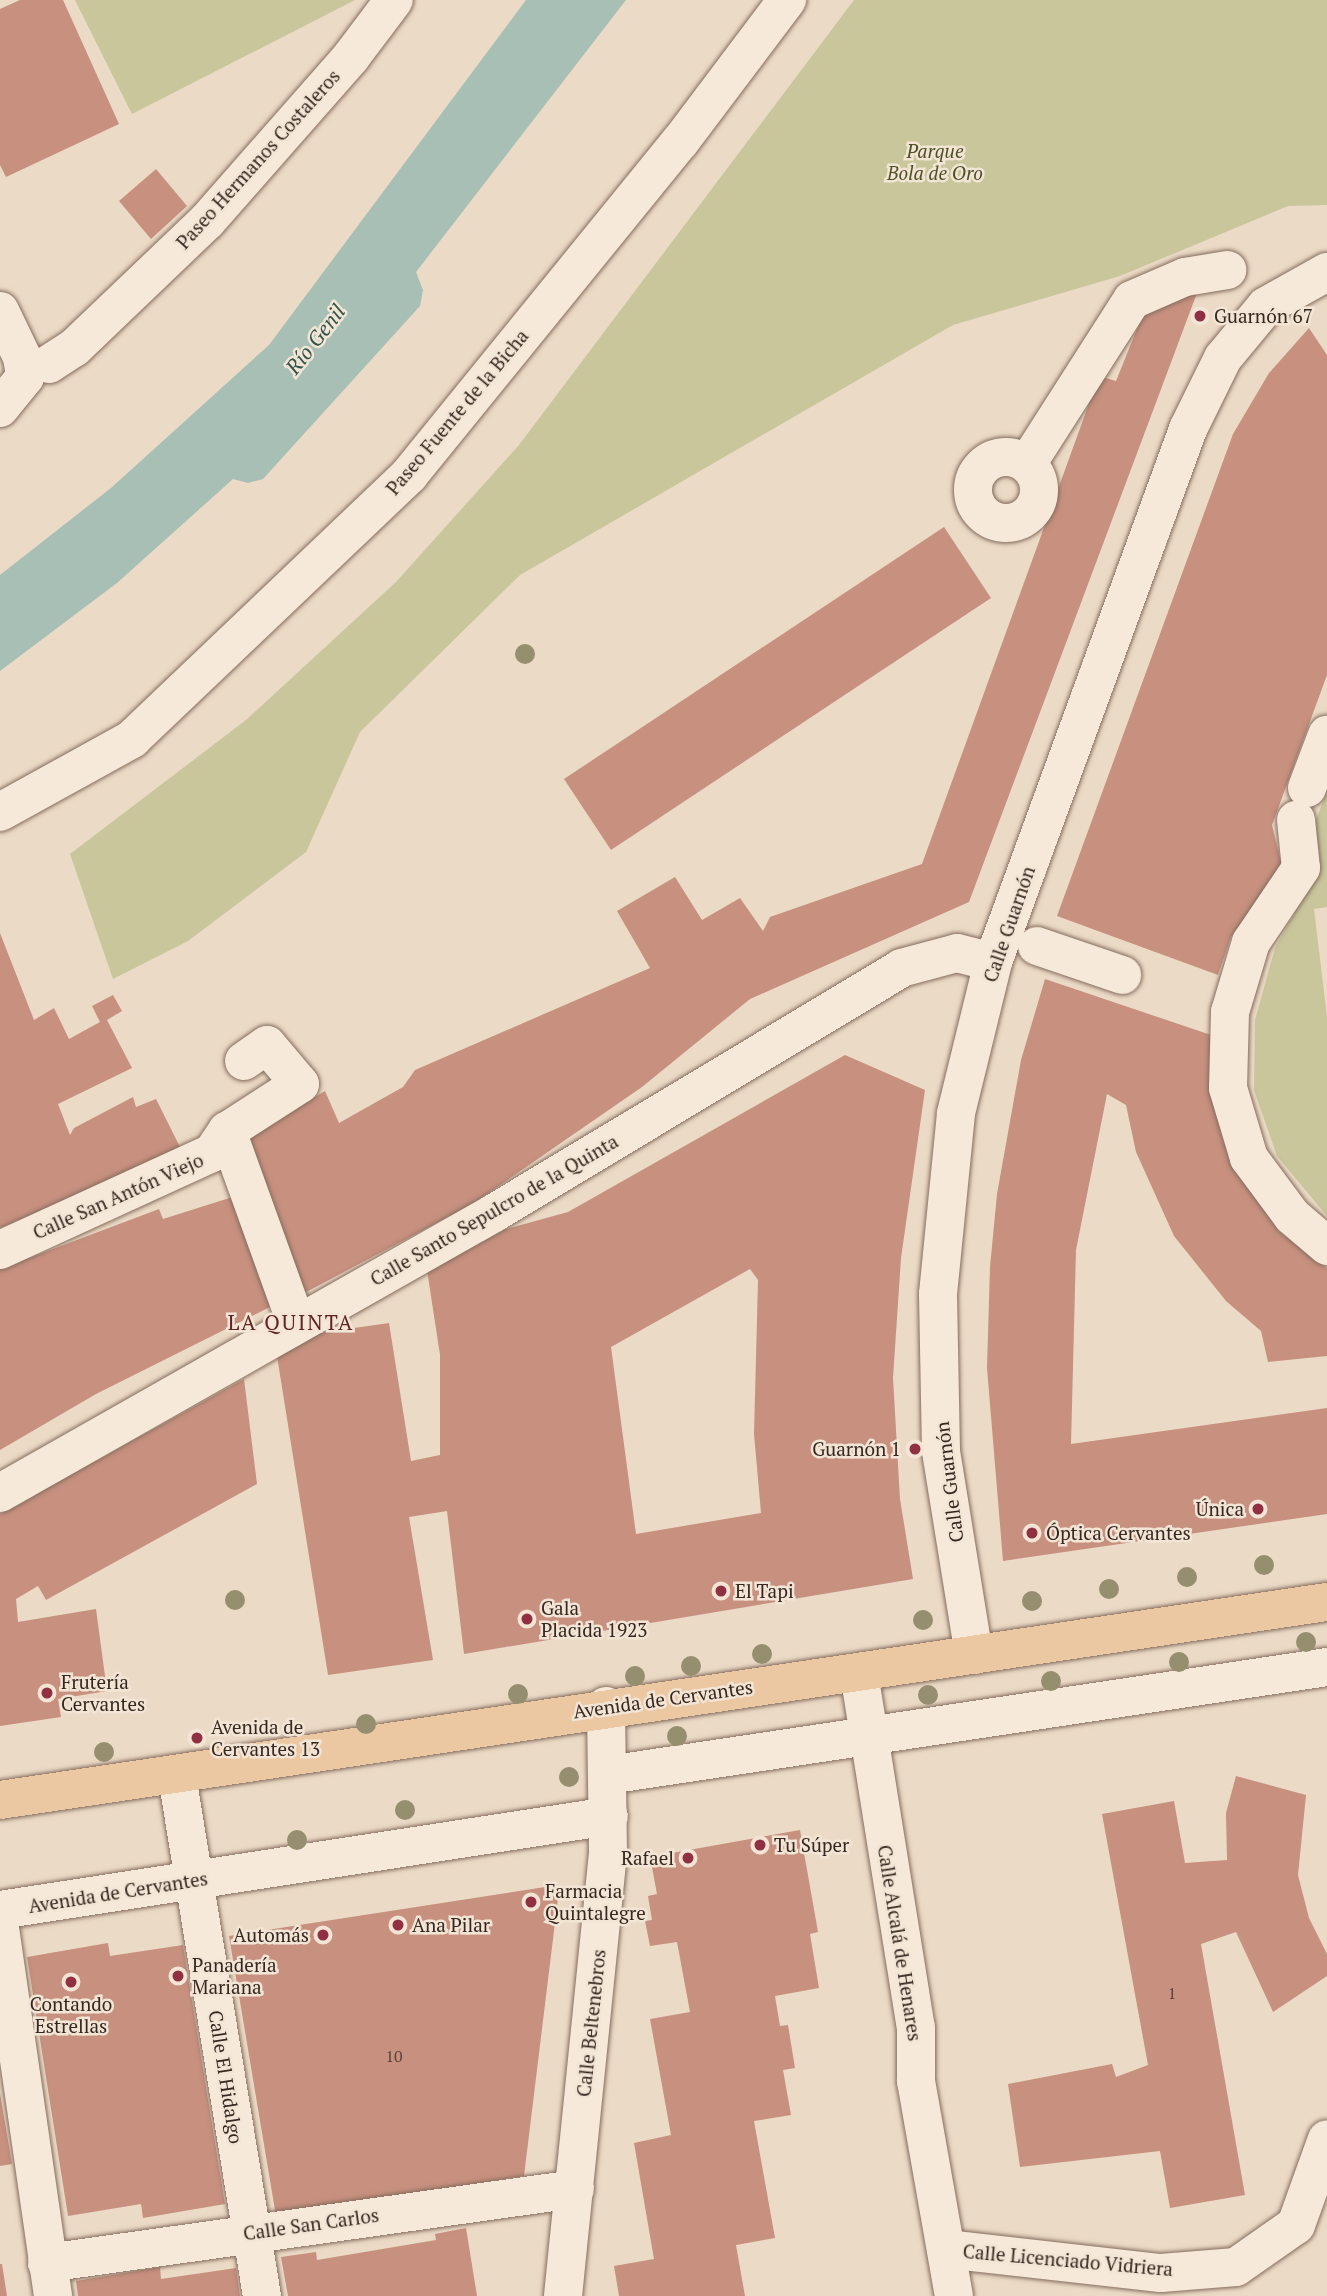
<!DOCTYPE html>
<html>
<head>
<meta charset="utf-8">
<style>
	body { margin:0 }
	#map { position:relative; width:1327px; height:2296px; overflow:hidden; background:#ebdac6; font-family:"PT Serif",serif }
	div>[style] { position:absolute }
	.green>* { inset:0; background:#c9c69b }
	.water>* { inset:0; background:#a7bfb4 }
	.building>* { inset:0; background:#c7907f }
	.roads { filter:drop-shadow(0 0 2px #856c5d) drop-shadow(0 0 2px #856c5d) }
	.pedestrian>* { height:38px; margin:-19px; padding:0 19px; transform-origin:19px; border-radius:19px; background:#f6e9d9 }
	.pedestrian>.ring { margin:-19px; padding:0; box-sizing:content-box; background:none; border:38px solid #f6e9d9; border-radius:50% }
	.minor>* { height:38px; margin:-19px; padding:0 19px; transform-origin:19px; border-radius:19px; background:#f6e9d9 }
	.tertiary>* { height:38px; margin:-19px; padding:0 19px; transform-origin:19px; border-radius:19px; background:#f6e9d9 }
	.primary>* { height:38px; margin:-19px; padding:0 19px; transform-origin:19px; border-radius:19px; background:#ebc8a1 }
	.trees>* { width:20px; height:20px; margin:-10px; border-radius:50%; background:#958f6f }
	.dots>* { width:19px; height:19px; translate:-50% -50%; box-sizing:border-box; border:4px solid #f3e5d5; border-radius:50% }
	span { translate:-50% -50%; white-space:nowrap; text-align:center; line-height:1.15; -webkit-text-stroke:5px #f3e5d5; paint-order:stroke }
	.number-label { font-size:16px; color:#5a4138 }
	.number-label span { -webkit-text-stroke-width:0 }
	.park-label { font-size:19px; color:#4e5128; font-style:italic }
	.street-label { font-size:19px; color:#362720 }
	.poi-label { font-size:19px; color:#362720 }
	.left { translate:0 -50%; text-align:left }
	.right { translate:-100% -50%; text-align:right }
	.water-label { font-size:21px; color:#30554c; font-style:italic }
	.neighbourhood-label { font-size:21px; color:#602522; letter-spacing:2px }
</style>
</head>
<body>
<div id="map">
	<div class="green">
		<i style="clip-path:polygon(75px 0,355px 0,132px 114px)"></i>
		<i style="clip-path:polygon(854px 0,1327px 0,1327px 205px,1288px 206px,1120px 276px,953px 325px,520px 575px,360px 732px,306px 852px,188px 941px,113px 979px,70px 854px,246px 720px,396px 582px,519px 445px)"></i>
		<i style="clip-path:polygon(1327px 791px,1327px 907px,1314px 909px,1327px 1017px,1327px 1216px,1277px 1156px,1254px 1090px,1255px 1020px,1275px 948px,1318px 872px,1313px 828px)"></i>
	</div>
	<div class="water">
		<i style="clip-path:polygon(526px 0,626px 0,416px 272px,423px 290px,420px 306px,263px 479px,248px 483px,233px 479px,117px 583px,0 671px,0 575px,111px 488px,269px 345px)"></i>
	</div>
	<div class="building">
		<i style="clip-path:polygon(20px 0,63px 0,119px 124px,6px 177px,0 165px,0 9px)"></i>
		<i style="clip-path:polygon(156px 169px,187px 206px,151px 239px,119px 201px)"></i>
		<i style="clip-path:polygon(1197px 293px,969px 902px,750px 999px,642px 1087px,474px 1203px,295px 1298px,240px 1140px,325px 1091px,339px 1123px,403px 1087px,415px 1070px,650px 968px,617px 911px,675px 877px,702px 920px,740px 898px,763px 931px,770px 917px,922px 864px,1099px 376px,1116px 381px,1147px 304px)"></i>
		<i style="clip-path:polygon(1309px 328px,1327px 355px,1327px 675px,1272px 825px,1283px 870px,1231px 937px,1218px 975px,1057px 916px,1233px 434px,1269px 373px)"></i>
		<i style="clip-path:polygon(944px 527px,991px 598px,611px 850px,564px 779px)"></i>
		<i style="clip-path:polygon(0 933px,34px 1020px,54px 1008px,69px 1039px,100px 1022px,92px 1006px,113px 995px,122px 1011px,107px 1020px,132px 1068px,58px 1104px,70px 1135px,74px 1128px,133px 1097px,136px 1107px,156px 1099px,182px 1151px,0 1228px)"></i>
		<i style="clip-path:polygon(1045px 979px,1214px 1036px,1235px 1168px,1279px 1231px,1327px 1268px,1327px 1356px,1268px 1362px,1261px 1331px,1226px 1301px,1174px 1236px,1136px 1152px,1126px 1105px,1107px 1094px,1076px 1250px,1071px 1444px,1327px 1408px,1327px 1514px,1003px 1561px,987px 1368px,990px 1267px,997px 1194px,1021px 1060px)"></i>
		<i style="clip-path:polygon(evenodd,845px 1055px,925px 1090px,901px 1258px,893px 1378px,900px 1499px,913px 1579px,464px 1654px,447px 1511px,409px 1517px,433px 1660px,328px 1675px,277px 1356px,319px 1333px,389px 1323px,411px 1461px,440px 1455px,440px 1355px,427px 1270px,503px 1230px,568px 1212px,845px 1055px,750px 1269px,758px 1280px,754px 1434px,761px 1513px,636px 1534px,611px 1347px,750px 1269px)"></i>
		<i style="clip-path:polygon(239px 1195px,276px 1304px,96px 1394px,0 1450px,0 1269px,159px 1209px,163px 1219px)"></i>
		<i style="clip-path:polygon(244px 1379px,257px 1484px,46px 1600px,38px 1586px,16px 1599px,18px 1622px,96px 1609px,107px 1691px,58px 1699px,61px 1717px,0 1726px,0 1514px)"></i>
		<i style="clip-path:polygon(1236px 1776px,1306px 1795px,1298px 1875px,1309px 1918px,1327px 1954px,1327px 1976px,1273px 2012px,1236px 1932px,1201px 1944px,1245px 2195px,1170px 2208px,1160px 2151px,1020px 2167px,1008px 2084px,1112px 2064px,1116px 2077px,1148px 2065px,1102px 1814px,1174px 1801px,1185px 1863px,1227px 1860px,1226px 1813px)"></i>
		<i style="clip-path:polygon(800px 1830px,818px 1932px,810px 1934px,819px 1988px,775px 1996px,780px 2026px,788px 2025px,795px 2068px,783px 2070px,791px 2115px,754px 2121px,775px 2238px,736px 2245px,745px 2296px,619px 2296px,614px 2266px,654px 2259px,634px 2143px,671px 2135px,650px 2019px,690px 2012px,677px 1942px,650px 1946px,645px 1921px,652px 1920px,648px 1896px,657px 1894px,650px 1857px)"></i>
		<i style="clip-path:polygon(545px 1887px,558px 1898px,524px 2176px,276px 2216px,229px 1936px)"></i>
		<i style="clip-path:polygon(108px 1943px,110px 1956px,183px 1945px,225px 2204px,143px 2218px,141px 2204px,68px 2216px,27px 1957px)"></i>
		<i style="clip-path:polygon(0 2093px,12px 2164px,0 2166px)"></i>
		<i style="clip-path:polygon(466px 2228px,477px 2296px,288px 2296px,281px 2257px,316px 2252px,317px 2260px,436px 2240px,435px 2234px)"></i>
		<i style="clip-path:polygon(0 2264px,2px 2264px,7px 2296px,0 2296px)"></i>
		<i style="clip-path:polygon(160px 2267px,161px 2279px,236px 2268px,240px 2296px,78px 2296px,76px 2281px)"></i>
	</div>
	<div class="roads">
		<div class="pedestrian">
			<i style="left:49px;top:364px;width:30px;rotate:-33deg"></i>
			<i style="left:74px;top:348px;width:184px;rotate:-43.7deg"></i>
			<i style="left:207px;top:221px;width:218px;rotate:-48.7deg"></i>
			<i style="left:351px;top:57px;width:71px;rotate:-53deg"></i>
			<i class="ring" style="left:973px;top:457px;width:28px;height:28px"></i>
			<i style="left:1027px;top:464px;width:195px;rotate:-57.4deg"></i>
			<i style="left:1132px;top:300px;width:58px;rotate:-23.5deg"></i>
			<i style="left:1185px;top:277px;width:43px;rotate:-9.5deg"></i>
			<i style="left:1307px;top:788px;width:57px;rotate:-69.3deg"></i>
			<i style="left:0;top:812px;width:151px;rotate:-28.9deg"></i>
			<i style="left:132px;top:739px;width:383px;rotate:-43.6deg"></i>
			<i style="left:409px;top:475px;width:429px;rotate:-50.9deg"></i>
			<i style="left:680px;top:142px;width:178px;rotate:-53deg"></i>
			<i style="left:1296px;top:820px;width:48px;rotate:84.1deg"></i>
			<i style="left:1301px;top:868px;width:89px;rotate:124deg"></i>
			<i style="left:1251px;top:942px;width:73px;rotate:106.7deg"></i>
			<i style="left:1230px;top:1012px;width:76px;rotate:91.5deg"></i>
			<i style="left:1228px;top:1088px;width:73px;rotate:73.3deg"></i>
			<i style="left:1249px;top:1158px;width:72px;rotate:53.4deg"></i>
			<i style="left:1292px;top:1216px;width:46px;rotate:40.6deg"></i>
			<i style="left:1037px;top:946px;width:90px;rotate:18.8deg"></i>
			<i style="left:244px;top:1061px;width:28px;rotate:-35deg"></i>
			<i style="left:267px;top:1045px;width:51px;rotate:49.8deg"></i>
			<i style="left:300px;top:1084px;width:87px;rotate:147.2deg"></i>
			<i style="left:227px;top:1131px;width:186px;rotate:70.2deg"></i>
		</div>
		<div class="minor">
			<i style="left:0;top:311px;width:51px;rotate:64.4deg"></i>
			<i style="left:22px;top:357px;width:20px;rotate:81deg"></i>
			<i style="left:25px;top:377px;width:40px;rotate:129deg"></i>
			<i style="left:0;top:1250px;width:233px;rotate:-24.6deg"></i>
			<i style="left:212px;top:1153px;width:27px;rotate:-56deg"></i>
			<i style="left:0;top:1493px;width:568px;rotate:-29.54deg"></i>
			<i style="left:494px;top:1213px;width:475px;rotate:-31deg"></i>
			<i style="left:901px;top:968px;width:58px;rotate:-15deg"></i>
			<i style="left:957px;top:953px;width:37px;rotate:14deg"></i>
			<i style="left:608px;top:1775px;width:727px;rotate:-8.54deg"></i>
			<i style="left:177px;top:1776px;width:527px;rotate:80.72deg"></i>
			<i style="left:0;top:1910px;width:616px;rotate:-8.77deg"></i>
			<i style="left:0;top:1928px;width:372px;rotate:81.8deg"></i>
			<i style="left:946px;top:2249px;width:216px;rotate:6.4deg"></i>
			<i style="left:1161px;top:2273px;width:75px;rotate:-4.6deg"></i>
			<i style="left:1236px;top:2267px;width:73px;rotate:-35deg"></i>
			<i style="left:1296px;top:2225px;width:91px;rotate:-70.2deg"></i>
			<i style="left:47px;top:2263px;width:533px;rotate:-7.98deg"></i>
			<i style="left:563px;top:2296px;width:446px;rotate:-84.2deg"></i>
			<i style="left:608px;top:1852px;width:146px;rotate:-90.8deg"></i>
		</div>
		<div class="tertiary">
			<i style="left:974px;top:1655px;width:207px;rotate:-99.2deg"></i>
			<i style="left:941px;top:1451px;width:157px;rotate:-91.1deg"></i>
			<i style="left:938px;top:1294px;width:182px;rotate:-84.3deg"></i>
			<i style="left:956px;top:1113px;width:155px;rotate:-76.2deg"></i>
			<i style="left:993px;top:962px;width:568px;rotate:-69.9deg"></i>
			<i style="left:1188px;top:429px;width:79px;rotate:-63.8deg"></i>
			<i style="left:1223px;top:358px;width:67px;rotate:-50.4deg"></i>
			<i style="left:1266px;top:306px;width:70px;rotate:-29.1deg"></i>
			<i style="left:859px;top:1673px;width:359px;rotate:80.9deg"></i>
			<i style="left:916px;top:2027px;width:54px;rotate:90deg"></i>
			<i style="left:916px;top:2081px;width:218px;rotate:80deg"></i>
		</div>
		<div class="primary">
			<i style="left:0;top:1800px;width:1342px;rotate:-8.49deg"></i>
		</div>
	</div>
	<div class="trees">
		<i style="left:525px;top:654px"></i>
		<i style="left:1264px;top:1565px"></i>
		<i style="left:1187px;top:1577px"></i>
		<i style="left:1109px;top:1589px"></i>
		<i style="left:235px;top:1600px"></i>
		<i style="left:1032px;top:1601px"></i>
		<i style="left:923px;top:1620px"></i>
		<i style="left:1306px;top:1642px"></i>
		<i style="left:762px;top:1654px"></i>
		<i style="left:1179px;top:1662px"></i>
		<i style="left:691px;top:1666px"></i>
		<i style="left:635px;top:1676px"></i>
		<i style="left:1051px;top:1681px"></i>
		<i style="left:518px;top:1694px"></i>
		<i style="left:928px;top:1695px"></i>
		<i style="left:366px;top:1724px"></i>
		<i style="left:677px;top:1736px"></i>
		<i style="left:104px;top:1752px"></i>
		<i style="left:569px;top:1777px"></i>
		<i style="left:405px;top:1810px"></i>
		<i style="left:297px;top:1840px"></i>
	</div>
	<div class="dots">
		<i style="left:1200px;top:316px;background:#903142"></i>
		<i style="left:915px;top:1449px;background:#903142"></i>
		<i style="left:1258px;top:1509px;background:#903142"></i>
		<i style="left:1032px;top:1533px;background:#903142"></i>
		<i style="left:721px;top:1591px;background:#903142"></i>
		<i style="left:527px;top:1619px;background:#903142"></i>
		<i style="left:47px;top:1693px;background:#903142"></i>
		<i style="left:197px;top:1738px;background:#903142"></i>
		<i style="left:760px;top:1845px;background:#903142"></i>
		<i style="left:688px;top:1858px;background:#903142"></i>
		<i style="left:531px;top:1902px;background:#903142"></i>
		<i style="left:398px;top:1925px;background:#903142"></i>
		<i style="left:323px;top:1935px;background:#903142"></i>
		<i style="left:178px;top:1976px;background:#903142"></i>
		<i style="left:71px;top:1982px;background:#903142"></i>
	</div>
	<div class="number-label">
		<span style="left:1172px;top:1993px">1</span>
		<span style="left:394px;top:2056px">10</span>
	</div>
	<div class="park-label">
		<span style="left:935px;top:162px">Parque<br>Bola de Oro</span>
	</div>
	<div class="street-label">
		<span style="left:258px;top:159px;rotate:-48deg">Paseo Hermanos Costaleros</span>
		<span style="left:457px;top:412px;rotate:-50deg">Paseo Fuente de la Bicha</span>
		<span style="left:1009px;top:924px;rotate:-71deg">Calle Guarnón</span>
		<span style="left:118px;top:1196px;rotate:-24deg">Calle San Antón Viejo</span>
		<span style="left:494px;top:1210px;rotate:-30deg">Calle Santo Sepulcro de la Quinta</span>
		<span style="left:949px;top:1482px;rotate:-97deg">Calle Guarnón</span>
		<span style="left:663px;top:1699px;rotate:-8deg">Avenida de Cervantes</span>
		<span style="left:118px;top:1892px;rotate:-9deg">Avenida de Cervantes</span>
		<span style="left:900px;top:1943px;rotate:81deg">Calle Alcalá de Henares</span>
		<span style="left:591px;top:2023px;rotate:-84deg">Calle Beltenebros</span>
		<span style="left:226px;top:2077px;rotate:81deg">Calle El Hidalgo</span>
		<span style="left:311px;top:2224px;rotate:-8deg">Calle San Carlos</span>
		<span style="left:1068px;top:2260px;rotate:5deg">Calle Licenciado Vidriera</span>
	</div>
	<div class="poi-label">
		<span class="left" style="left:1214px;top:316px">Guarnón 67</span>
		<span class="right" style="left:901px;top:1449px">Guarnón 1</span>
		<span class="right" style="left:1244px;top:1509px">Única</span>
		<span class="left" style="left:1046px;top:1533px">Óptica Cervantes</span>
		<span class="left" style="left:735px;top:1591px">El Tapi</span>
		<span class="left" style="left:541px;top:1619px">Gala<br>Placida 1923</span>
		<span class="left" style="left:61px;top:1693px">Frutería<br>Cervantes</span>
		<span class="left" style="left:211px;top:1738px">Avenida de<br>Cervantes 13</span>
		<span class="left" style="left:774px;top:1845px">Tu Súper</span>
		<span class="right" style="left:674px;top:1858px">Rafael</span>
		<span class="left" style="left:545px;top:1902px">Farmacia<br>Quintalegre</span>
		<span class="left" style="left:412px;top:1925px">Ana Pilar</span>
		<span class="right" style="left:309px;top:1935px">Automás</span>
		<span class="left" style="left:192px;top:1976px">Panadería<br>Mariana</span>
		<span style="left:71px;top:2015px">Contando<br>Estrellas</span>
	</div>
	<div class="water-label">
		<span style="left:315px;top:339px;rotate:-52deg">Río Genil</span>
	</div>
	<div class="neighbourhood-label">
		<span style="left:291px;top:1322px">LA QUINTA</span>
	</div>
</div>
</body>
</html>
